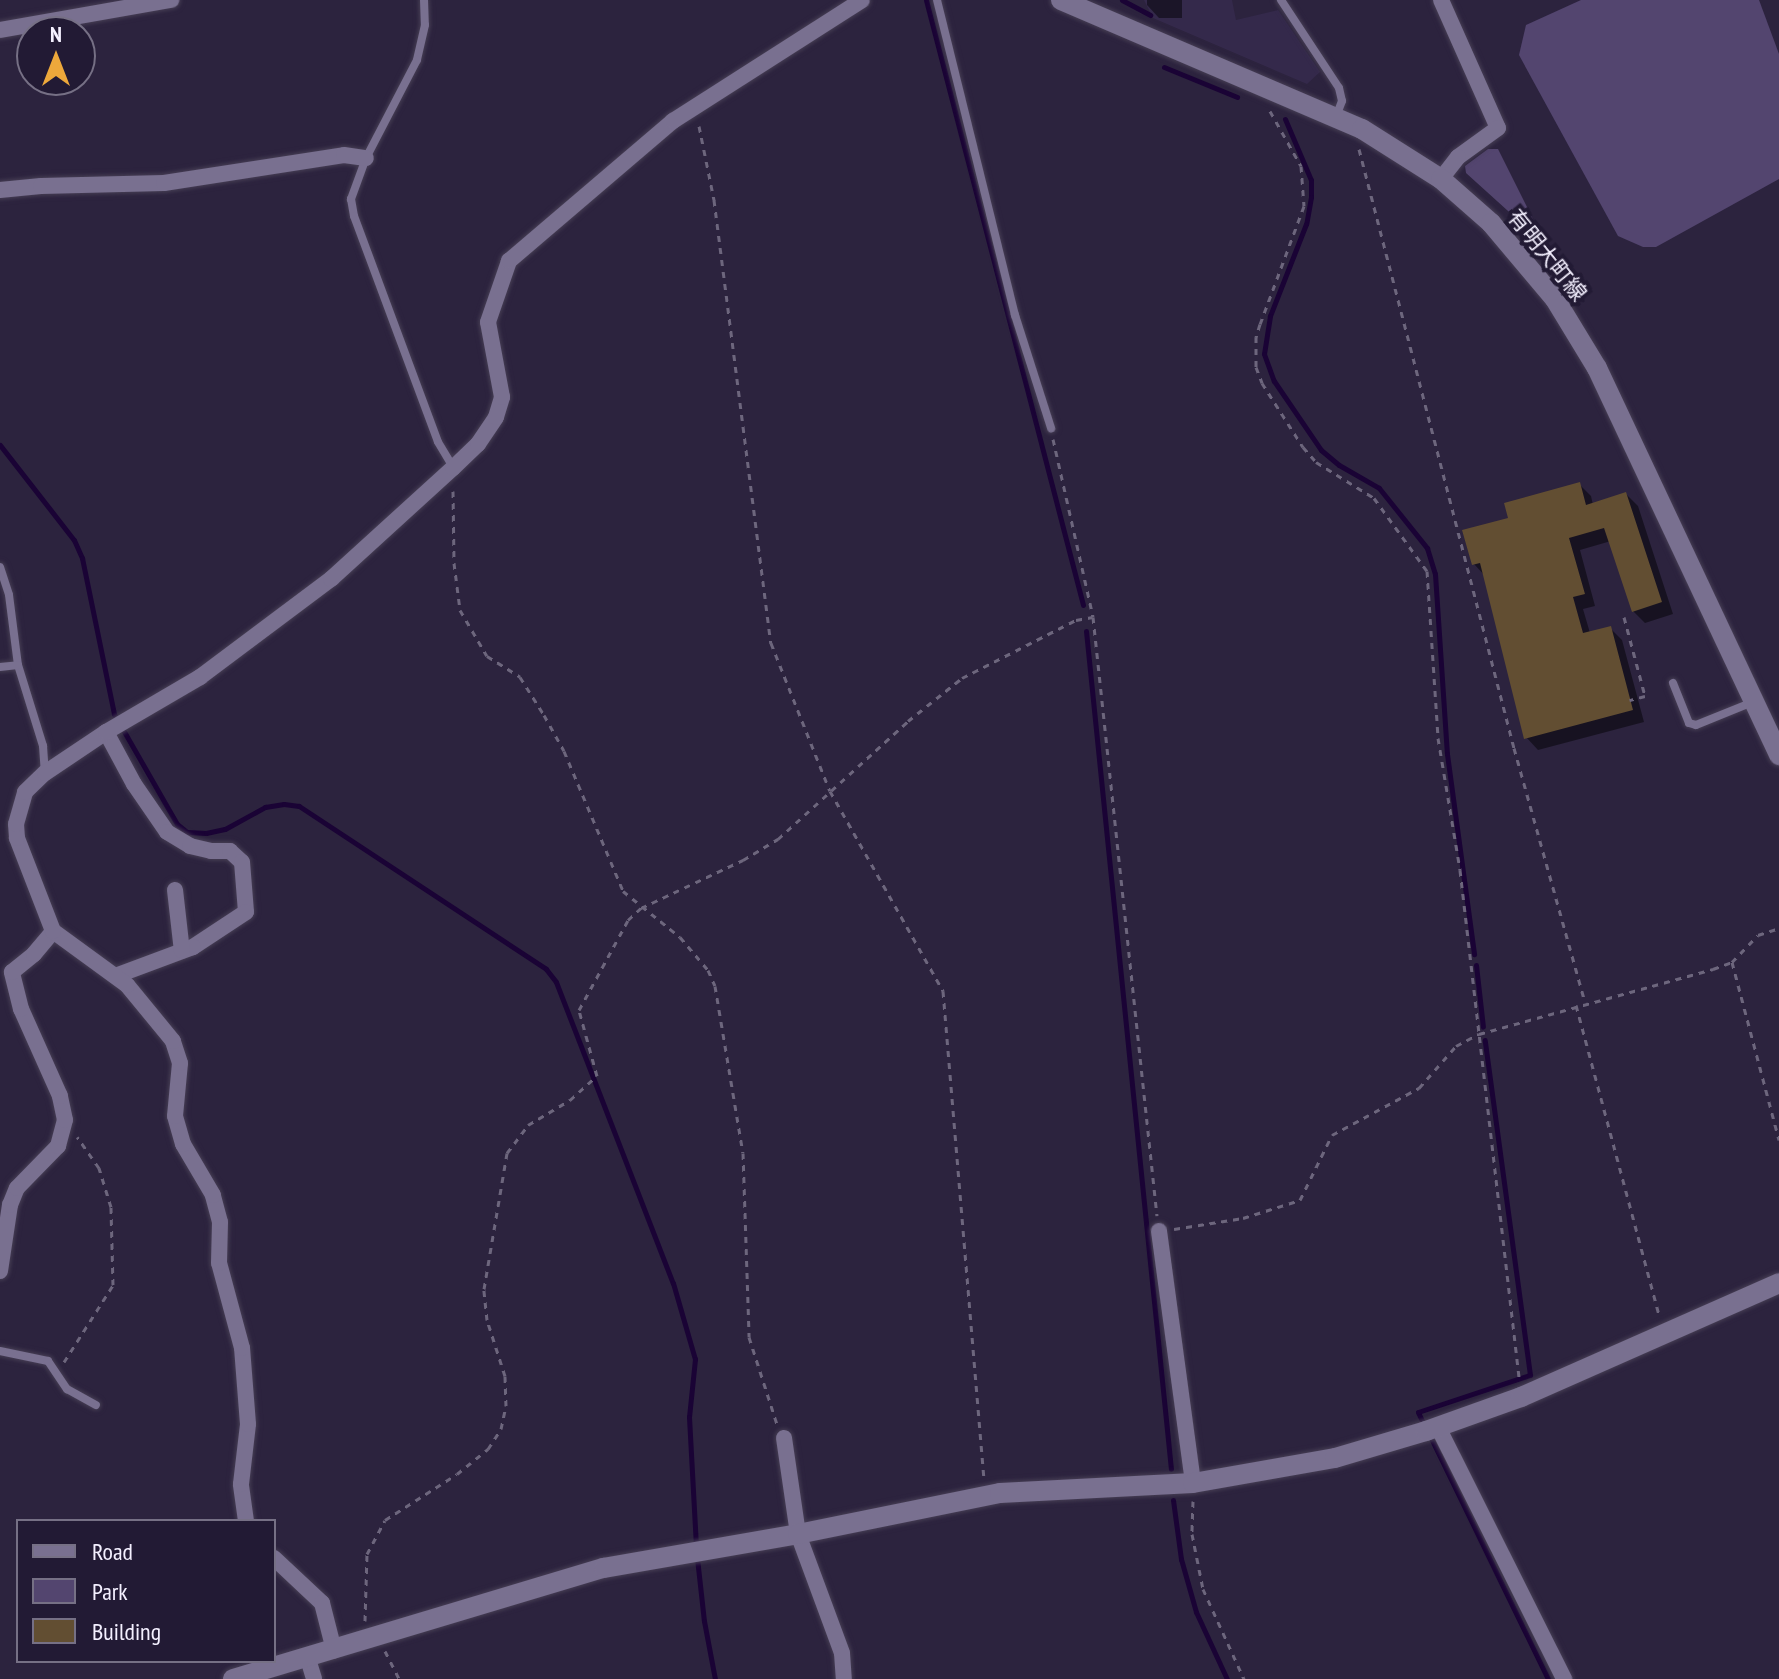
<!DOCTYPE html>
<html>
<head>
<meta charset="utf-8">
<style>
	body { margin:0 }
	#map { position:relative; width:1779px; height:1679px; overflow:hidden; background:#2c233e; font-family:"PT Sans Narrow","Noto Sans JP",sans-serif }
	div>[style] { position:absolute }
	.built>* { inset:0; background:#34294b }
	.green>* { inset:0; background:#53456f }
	.shadow>* { inset:0; background:#0007 }
	.stream>* { height:5px; margin:-2.5px; padding:0 2.5px; transform-origin:2.5px; border-radius:2.5px; background:#1a0335 }
	.building>* { inset:0; background:#624e32 }
	.path>* { height:3px; margin-top:-1.5px; transform-origin:0; background:repeating-linear-gradient(90deg,#6d667d 0 6px,transparent 0 12px) }
	.roads { filter:drop-shadow(0 0 2px #463e54) drop-shadow(0 0 2px #463e54) }
	.service>* { height:8px; margin:-4px; padding:0 4px; transform-origin:4px; border-radius:4px; background:#797090 }
	.minor>* { height:16px; margin:-8px; padding:0 8px; transform-origin:8px; border-radius:8px; background:#797090 }
	.tertiary>* { height:20px; margin:-10px; padding:0 10px; transform-origin:10px; border-radius:10px; background:#797090 }
	.secondary>* { height:20px; margin:-10px; padding:0 10px; transform-origin:10px; border-radius:10px; background:#797090 }
	span { translate:-50% -50%; white-space:nowrap; text-align:center; line-height:1.15; -webkit-text-stroke:8px #221a34; paint-order:stroke }
	.street-label { font-size:22px; color:#f4f0ff }
	.legend { position:absolute; left:16px; top:1519px; width:260px; height:144px; box-sizing:border-box; background:#221a34; border:2px solid #767085; margin:0; padding:10px 14px; list-style:none; font-size:24px; color:#f4f0ff }
	.legend li { display:flex; align-items:center; gap:16px; height:40px }
	.legend b { width:40px; border:2px solid #767085 }
	.north { position:absolute; left:16px; top:16px; width:80px; height:80px; box-sizing:border-box; background:#221a34; border:2px solid #767085; border-radius:50%; rotate:0deg; font-size:22px; font-weight:700; line-height:32px; text-align:center; color:#f4f0ff }
	.north::after { content:''; display:block; margin:auto; width:28px; height:36px; background:#eda83b; clip-path:polygon(50% 0,100% 100%,50% 72%,0 100%) }
</style>
</head>
<body>
<div id="map">
	<div class="built">
		<i style="clip-path:polygon(1144px 0,1232px 0,1236px 20px,1278px 10px,1320px 72px,1307px 84px,1153px 18px)"></i>
	</div>
	<div class="green">
		<i style="clip-path:polygon(1581px 0,1759px 0,1779px 54px,1779px 179px,1656px 247px,1643px 247px,1618px 236px,1519px 55px,1526px 25px)"></i>
		<i style="clip-path:polygon(1488px 149px,1498px 149px,1560px 273px,1528px 229px,1466px 173px,1465px 166px)"></i>
	</div>
	<div class="shadow">
		<i style="clip-path:polygon(1147px 0,1182px 0,1182px 18px,1159px 18px,1147px 5px)"></i>
		<i style="clip-path:polygon(1579px 484px,1591px 496px,1593px 505px,1626px 494px,1638px 506px,1673px 614px,1645px 623px,1633px 611px,1611px 541px,1580px 550px,1595px 606px,1583px 609px,1590px 633px,1610px 628px,1622px 640px,1644px 722px,1538px 750px,1526px 737px,1486px 577px,1474px 564px,1511px 519px)"></i>
	</div>
	<div class="stream">
		<i style="left:926px;top:0;width:625px;rotate:75.45deg"></i>
		<i style="left:1122px;top:0;width:32px;rotate:28deg"></i>
		<i style="left:1164px;top:67px;width:79px;rotate:22.3deg"></i>
		<i style="left:1285px;top:119px;width:66px;rotate:66.9deg"></i>
		<i style="left:1311px;top:180px;width:17px;rotate:90deg"></i>
		<i style="left:1311px;top:197px;width:27px;rotate:100deg"></i>
		<i style="left:1306px;top:224px;width:99px;rotate:111.4deg"></i>
		<i style="left:1270px;top:316px;width:38px;rotate:99deg"></i>
		<i style="left:1264px;top:354px;width:29px;rotate:70deg"></i>
		<i style="left:1274px;top:381px;width:83px;rotate:55.7deg"></i>
		<i style="left:1321px;top:450px;width:23px;rotate:40deg"></i>
		<i style="left:1339px;top:465px;width:46px;rotate:29.9deg"></i>
		<i style="left:1379px;top:488px;width:77px;rotate:51.3deg"></i>
		<i style="left:1427px;top:548px;width:27px;rotate:73deg"></i>
		<i style="left:1435px;top:574px;width:180px;rotate:86.2deg"></i>
		<i style="left:1447px;top:754px;width:202px;rotate:82.3deg"></i>
		<i style="left:0;top:445px;width:120px;rotate:52.1deg"></i>
		<i style="left:74px;top:540px;width:20px;rotate:66deg"></i>
		<i style="left:82px;top:558px;width:159px;rotate:78.4deg"></i>
		<i style="left:114px;top:714px;width:127px;rotate:60.2deg"></i>
		<i style="left:177px;top:824px;width:13px;rotate:39deg"></i>
		<i style="left:187px;top:832px;width:19px;rotate:3deg"></i>
		<i style="left:206px;top:833px;width:19px;rotate:-12deg"></i>
		<i style="left:225px;top:829px;width:46px;rotate:-28.8deg"></i>
		<i style="left:265px;top:807px;width:19px;rotate:-9deg"></i>
		<i style="left:284px;top:804px;width:15px;rotate:8deg"></i>
		<i style="left:299px;top:806px;width:296px;rotate:33.4deg"></i>
		<i style="left:546px;top:969px;width:16px;rotate:52deg"></i>
		<i style="left:556px;top:982px;width:323px;rotate:68.8deg"></i>
		<i style="left:673px;top:1283px;width:79px;rotate:73.9deg"></i>
		<i style="left:695px;top:1359px;width:58px;rotate:95.9deg"></i>
		<i style="left:689px;top:1417px;width:131px;rotate:86.9deg"></i>
		<i style="left:1086px;top:631px;width:842px;rotate:84.21deg"></i>
		<i style="left:1476px;top:965px;width:62px;rotate:83.6deg"></i>
		<i style="left:1424px;top:1425px;width:14px;rotate:-115deg"></i>
		<i style="left:1418px;top:1412px;width:118px;rotate:-18.3deg"></i>
		<i style="left:1530px;top:1375px;width:338px;rotate:-97.7deg"></i>
		<i style="left:1429px;top:1434px;width:272px;rotate:64.1deg"></i>
		<i style="left:1173px;top:1500px;width:60px;rotate:82.3deg"></i>
		<i style="left:1181px;top:1559px;width:55px;rotate:74.2deg"></i>
		<i style="left:1196px;top:1612px;width:74px;rotate:65.2deg"></i>
		<i style="left:697px;top:1558px;width:63px;rotate:83.7deg"></i>
		<i style="left:704px;top:1621px;width:59px;rotate:79.3deg"></i>
	</div>
	<div class="building">
		<i style="clip-path:polygon(1580px 482px,1586px 505px,1626px 492px,1662px 602px,1632px 612px,1604px 528px,1569px 538px,1585px 594px,1573px 597px,1583px 633px,1611px 626px,1633px 710px,1524px 739px,1480px 563px,1472px 565px,1462px 530px,1508px 518px,1504px 503px)"></i>
	</div>
	<div class="path">
		<i style="left:1270px;top:111px;width:63px;rotate:60.6deg"></i>
		<i style="left:1301px;top:166px;width:40px;rotate:85.7deg"></i>
		<i style="left:1304px;top:206px;width:126px;rotate:110.4deg"></i>
		<i style="left:1260px;top:324px;width:14px;rotate:107deg"></i>
		<i style="left:1256px;top:337px;width:30px;rotate:90deg"></i>
		<i style="left:1256px;top:367px;width:17px;rotate:69deg"></i>
		<i style="left:1262px;top:383px;width:76px;rotate:57.4deg"></i>
		<i style="left:1303px;top:447px;width:20px;rotate:49deg"></i>
		<i style="left:1316px;top:462px;width:68px;rotate:31.8deg"></i>
		<i style="left:1374px;top:498px;width:90px;rotate:54deg"></i>
		<i style="left:1427px;top:571px;width:167px;rotate:86.2deg"></i>
		<i style="left:1438px;top:738px;width:134px;rotate:80.5deg"></i>
		<i style="left:1460px;top:870px;width:510px;rotate:83.36deg"></i>
		<i style="left:699px;top:126px;width:76px;rotate:78.5deg"></i>
		<i style="left:714px;top:200px;width:447px;rotate:82.7deg"></i>
		<i style="left:771px;top:643px;width:159px;rotate:68.3deg"></i>
		<i style="left:830px;top:791px;width:230px;rotate:60.5deg"></i>
		<i style="left:943px;top:991px;width:489px;rotate:85.2deg"></i>
		<i style="left:1359px;top:149px;width:619px;rotate:75.49deg"></i>
		<i style="left:1514px;top:748px;width:264px;rotate:74.4deg"></i>
		<i style="left:1053px;top:439px;width:182px;rotate:77.3deg"></i>
		<i style="left:1093px;top:617px;width:602px;rotate:83.9deg"></i>
		<i style="left:453px;top:491px;width:72px;rotate:89.2deg"></i>
		<i style="left:454px;top:563px;width:47px;rotate:82.7deg"></i>
		<i style="left:460px;top:610px;width:53px;rotate:59.6deg"></i>
		<i style="left:487px;top:656px;width:39px;rotate:32deg"></i>
		<i style="left:520px;top:677px;width:45px;rotate:57.7deg"></i>
		<i style="left:544px;top:715px;width:41px;rotate:60.9deg"></i>
		<i style="left:564px;top:751px;width:152px;rotate:67.1deg"></i>
		<i style="left:623px;top:891px;width:73px;rotate:38.9deg"></i>
		<i style="left:680px;top:937px;width:43px;rotate:49.7deg"></i>
		<i style="left:708px;top:970px;width:17px;rotate:66deg"></i>
		<i style="left:715px;top:986px;width:169px;rotate:80.5deg"></i>
		<i style="left:743px;top:1153px;width:184px;rotate:88.1deg"></i>
		<i style="left:749px;top:1337px;width:91px;rotate:72.2deg"></i>
		<i style="left:1624px;top:617px;width:82px;rotate:75.1deg"></i>
		<i style="left:1645px;top:696px;width:16px;rotate:165deg"></i>
		<i style="left:1732px;top:962px;width:184px;rotate:75.2deg"></i>
		<i style="left:1576px;top:1005px;width:320px;rotate:75deg"></i>
		<i style="left:1174px;top:1229px;width:70px;rotate:-9.1deg"></i>
		<i style="left:1243px;top:1218px;width:60px;rotate:-17.5deg"></i>
		<i style="left:1300px;top:1200px;width:72px;rotate:-63.8deg"></i>
		<i style="left:1332px;top:1135px;width:99px;rotate:-28.4deg"></i>
		<i style="left:1419px;top:1088px;width:56px;rotate:-48.6deg"></i>
		<i style="left:1456px;top:1046px;width:26px;rotate:-28deg"></i>
		<i style="left:1479px;top:1034px;width:243px;rotate:-15.5deg"></i>
		<i style="left:1713px;top:969px;width:20px;rotate:-20deg"></i>
		<i style="left:1732px;top:962px;width:37px;rotate:-46deg"></i>
		<i style="left:1758px;top:935px;width:22px;rotate:-18deg"></i>
		<i style="left:64px;top:1362px;width:91px;rotate:-57.5deg"></i>
		<i style="left:113px;top:1285px;width:78px;rotate:-91.5deg"></i>
		<i style="left:111px;top:1207px;width:41px;rotate:-107.1deg"></i>
		<i style="left:99px;top:1168px;width:38px;rotate:-125deg"></i>
		<i style="left:1193px;top:1501px;width:33px;rotate:92deg"></i>
		<i style="left:1192px;top:1534px;width:56px;rotate:78.7deg"></i>
		<i style="left:1203px;top:1589px;width:99px;rotate:65.5deg"></i>
		<i style="left:365px;top:1621px;width:67px;rotate:-88.3deg"></i>
		<i style="left:367px;top:1554px;width:38px;rotate:-62deg"></i>
		<i style="left:385px;top:1520px;width:85px;rotate:-32.6deg"></i>
		<i style="left:457px;top:1474px;width:40px;rotate:-39deg"></i>
		<i style="left:488px;top:1449px;width:24px;rotate:-57deg"></i>
		<i style="left:501px;top:1429px;width:24px;rotate:-78deg"></i>
		<i style="left:506px;top:1406px;width:30px;rotate:-92deg"></i>
		<i style="left:505px;top:1376px;width:59px;rotate:-107.8deg"></i>
		<i style="left:487px;top:1320px;width:31px;rotate:-96deg"></i>
		<i style="left:484px;top:1289px;width:138px;rotate:-80.4deg"></i>
		<i style="left:507px;top:1153px;width:35px;rotate:-53deg"></i>
		<i style="left:528px;top:1125px;width:49px;rotate:-30.8deg"></i>
		<i style="left:570px;top:1100px;width:36px;rotate:-42deg"></i>
		<i style="left:597px;top:1076px;width:68px;rotate:-105.3deg"></i>
		<i style="left:579px;top:1010px;width:102px;rotate:-61.4deg"></i>
		<i style="left:628px;top:920px;width:18px;rotate:-43deg"></i>
		<i style="left:641px;top:908px;width:113px;rotate:-25.2deg"></i>
		<i style="left:743px;top:860px;width:41px;rotate:-31deg"></i>
		<i style="left:778px;top:839px;width:176px;rotate:-42.2deg"></i>
		<i style="left:908px;top:721px;width:69px;rotate:-38.5deg"></i>
		<i style="left:962px;top:678px;width:128px;rotate:-27deg"></i>
		<i style="left:1076px;top:620px;width:17px;rotate:-10deg"></i>
		<i style="left:385px;top:1651px;width:31px;rotate:63deg"></i>
	</div>
	<div class="roads">
		<div class="service">
			<i style="left:424px;top:0;width:25px;rotate:88deg"></i>
			<i style="left:425px;top:25px;width:36px;rotate:103deg"></i>
			<i style="left:417px;top:60px;width:110px;rotate:117.5deg"></i>
			<i style="left:366px;top:158px;width:44px;rotate:110.1deg"></i>
			<i style="left:351px;top:199px;width:17px;rotate:80deg"></i>
			<i style="left:354px;top:216px;width:241px;rotate:69.6deg"></i>
			<i style="left:438px;top:442px;width:29px;rotate:59deg"></i>
			<i style="left:937px;top:0;width:325px;rotate:76.1deg"></i>
			<i style="left:1015px;top:315px;width:119px;rotate:72.3deg"></i>
			<i style="left:1281px;top:0;width:105px;rotate:56.6deg"></i>
			<i style="left:1339px;top:88px;width:13px;rotate:77deg"></i>
			<i style="left:1342px;top:101px;width:17px;rotate:111deg"></i>
			<i style="left:0;top:567px;width:29px;rotate:72deg"></i>
			<i style="left:9px;top:595px;width:71px;rotate:82.7deg"></i>
			<i style="left:18px;top:665px;width:85px;rotate:72.8deg"></i>
			<i style="left:43px;top:746px;width:27px;rotate:86deg"></i>
			<i style="left:0;top:667px;width:18px;rotate:-6deg"></i>
			<i style="left:1673px;top:683px;width:43px;rotate:68.2deg"></i>
			<i style="left:1689px;top:723px;width:7px;rotate:16deg"></i>
			<i style="left:1696px;top:725px;width:61px;rotate:-22deg"></i>
			<i style="left:0;top:1351px;width:49px;rotate:11.8deg"></i>
			<i style="left:48px;top:1361px;width:34px;rotate:56deg"></i>
			<i style="left:67px;top:1389px;width:33px;rotate:29deg"></i>
		</div>
		<div class="minor">
			<i style="left:1441px;top:0;width:140px;rotate:66deg"></i>
			<i style="left:1498px;top:128px;width:49px;rotate:144.1deg"></i>
			<i style="left:1458px;top:157px;width:28px;rotate:128deg"></i>
			<i style="left:0;top:30px;width:174px;rotate:-10deg"></i>
			<i style="left:0;top:190px;width:41px;rotate:-5.6deg"></i>
			<i style="left:41px;top:186px;width:123px;rotate:-1.4deg"></i>
			<i style="left:164px;top:183px;width:182px;rotate:-8.8deg"></i>
			<i style="left:344px;top:155px;width:22px;rotate:8deg"></i>
			<i style="left:106px;top:732px;width:59px;rotate:61.7deg"></i>
			<i style="left:134px;top:784px;width:58px;rotate:55.5deg"></i>
			<i style="left:167px;top:832px;width:27px;rotate:31deg"></i>
			<i style="left:190px;top:846px;width:22px;rotate:13deg"></i>
			<i style="left:211px;top:851px;width:19px"></i>
			<i style="left:230px;top:851px;width:16px;rotate:43deg"></i>
			<i style="left:242px;top:862px;width:50px;rotate:85.4deg"></i>
			<i style="left:246px;top:912px;width:64px;rotate:146.6deg"></i>
			<i style="left:193px;top:947px;width:83px;rotate:159.6deg"></i>
			<i style="left:175px;top:890px;width:61px;rotate:83.5deg"></i>
			<i style="left:1159px;top:1231px;width:254px;rotate:82.3deg"></i>
			<i style="left:0;top:1271px;width:67px;rotate:-81.4deg"></i>
			<i style="left:10px;top:1205px;width:18px;rotate:-68deg"></i>
			<i style="left:17px;top:1188px;width:59px;rotate:-45.7deg"></i>
			<i style="left:58px;top:1146px;width:27px;rotate:-75deg"></i>
			<i style="left:65px;top:1120px;width:25px;rotate:-102deg"></i>
			<i style="left:60px;top:1096px;width:95px;rotate:-114.1deg"></i>
			<i style="left:21px;top:1009px;width:38px;rotate:-104deg"></i>
			<i style="left:12px;top:972px;width:28px;rotate:-39deg"></i>
			<i style="left:34px;top:954px;width:30px;rotate:-50deg"></i>
			<i style="left:1438px;top:1427px;width:282px;rotate:63.4deg"></i>
			<i style="left:784px;top:1438px;width:97px;rotate:81.7deg"></i>
			<i style="left:798px;top:1534px;width:127px;rotate:69.7deg"></i>
			<i style="left:842px;top:1653px;width:26px;rotate:86deg"></i>
			<i style="left:246px;top:1521px;width:37px;rotate:-98deg"></i>
			<i style="left:241px;top:1484px;width:60px;rotate:-83.3deg"></i>
			<i style="left:248px;top:1424px;width:76px;rotate:-94.5deg"></i>
			<i style="left:242px;top:1348px;width:88px;rotate:-105.1deg"></i>
			<i style="left:219px;top:1263px;width:41px;rotate:-88.6deg"></i>
			<i style="left:220px;top:1222px;width:28px;rotate:-105deg"></i>
			<i style="left:213px;top:1195px;width:59px;rotate:-120.5deg"></i>
			<i style="left:183px;top:1144px;width:29px;rotate:-106deg"></i>
			<i style="left:175px;top:1116px;width:53px;rotate:-84.6deg"></i>
			<i style="left:180px;top:1063px;width:23px;rotate:-108deg"></i>
			<i style="left:173px;top:1041px;width:72px;rotate:-129.4deg"></i>
			<i style="left:127px;top:985px;width:92px;rotate:-143.9deg"></i>
			<i style="left:53px;top:931px;width:100px;rotate:-111.2deg"></i>
			<i style="left:17px;top:838px;width:14px;rotate:-94deg"></i>
			<i style="left:16px;top:824px;width:33px;rotate:-74deg"></i>
			<i style="left:25px;top:792px;width:28px;rotate:-44deg"></i>
			<i style="left:45px;top:773px;width:73px;rotate:-33.9deg"></i>
			<i style="left:106px;top:732px;width:109px;rotate:-30.3deg"></i>
			<i style="left:200px;top:677px;width:164px;rotate:-36.8deg"></i>
			<i style="left:331px;top:579px;width:165px;rotate:-42.3deg"></i>
			<i style="left:453px;top:468px;width:35px;rotate:-44deg"></i>
			<i style="left:478px;top:444px;width:32px;rotate:-56deg"></i>
			<i style="left:496px;top:417px;width:21px;rotate:-73deg"></i>
			<i style="left:502px;top:397px;width:76px;rotate:-100.6deg"></i>
			<i style="left:488px;top:322px;width:65px;rotate:-71deg"></i>
			<i style="left:509px;top:261px;width:216px;rotate:-40.5deg"></i>
			<i style="left:673px;top:121px;width:224px;rotate:-32.6deg"></i>
			<i style="left:274px;top:1558px;width:66px;rotate:43.2deg"></i>
			<i style="left:322px;top:1603px;width:49px;rotate:75.7deg"></i>
			<i style="left:308px;top:1659px;width:21px;rotate:73deg"></i>
		</div>
		<div class="tertiary">
			<i style="left:233px;top:1679px;width:387px;rotate:-16.7deg"></i>
			<i style="left:604px;top:1568px;width:197px;rotate:-9.9deg"></i>
			<i style="left:798px;top:1534px;width:206px;rotate:-11.5deg"></i>
			<i style="left:1000px;top:1493px;width:193px;rotate:-3deg"></i>
			<i style="left:1193px;top:1483px;width:144px;rotate:-10deg"></i>
			<i style="left:1335px;top:1458px;width:95px;rotate:-16.5deg"></i>
			<i style="left:1426px;top:1431px;width:101px;rotate:-19.7deg"></i>
			<i style="left:1521px;top:1397px;width:282px;rotate:-23.8deg"></i>
		</div>
		<div class="secondary">
			<i style="left:1061px;top:0;width:327px;rotate:23.2deg"></i>
			<i style="left:1362px;top:129px;width:93px;rotate:32.3deg"></i>
			<i style="left:1441px;top:179px;width:67px;rotate:41.3deg"></i>
			<i style="left:1491px;top:223px;width:99px;rotate:49.9deg"></i>
			<i style="left:1555px;top:299px;width:81px;rotate:58.7deg"></i>
			<i style="left:1597px;top:368px;width:428px;rotate:64.8deg"></i>
		</div>
	</div>
	<div class="street-label">
		<span style="left:1547px;top:255px;rotate:51deg">有明大町線</span>
	</div>
	<ul class="legend">
	<li><b style="height:10px;background:#797090"></b>Road</li>
	<li><b style="height:22px;background:#53456f"></b>Park</li>
	<li><b style="height:22px;background:#624e32"></b>Building</li>
	</ul>
	<div class="north">N</div>
</div>
</body>
</html>
